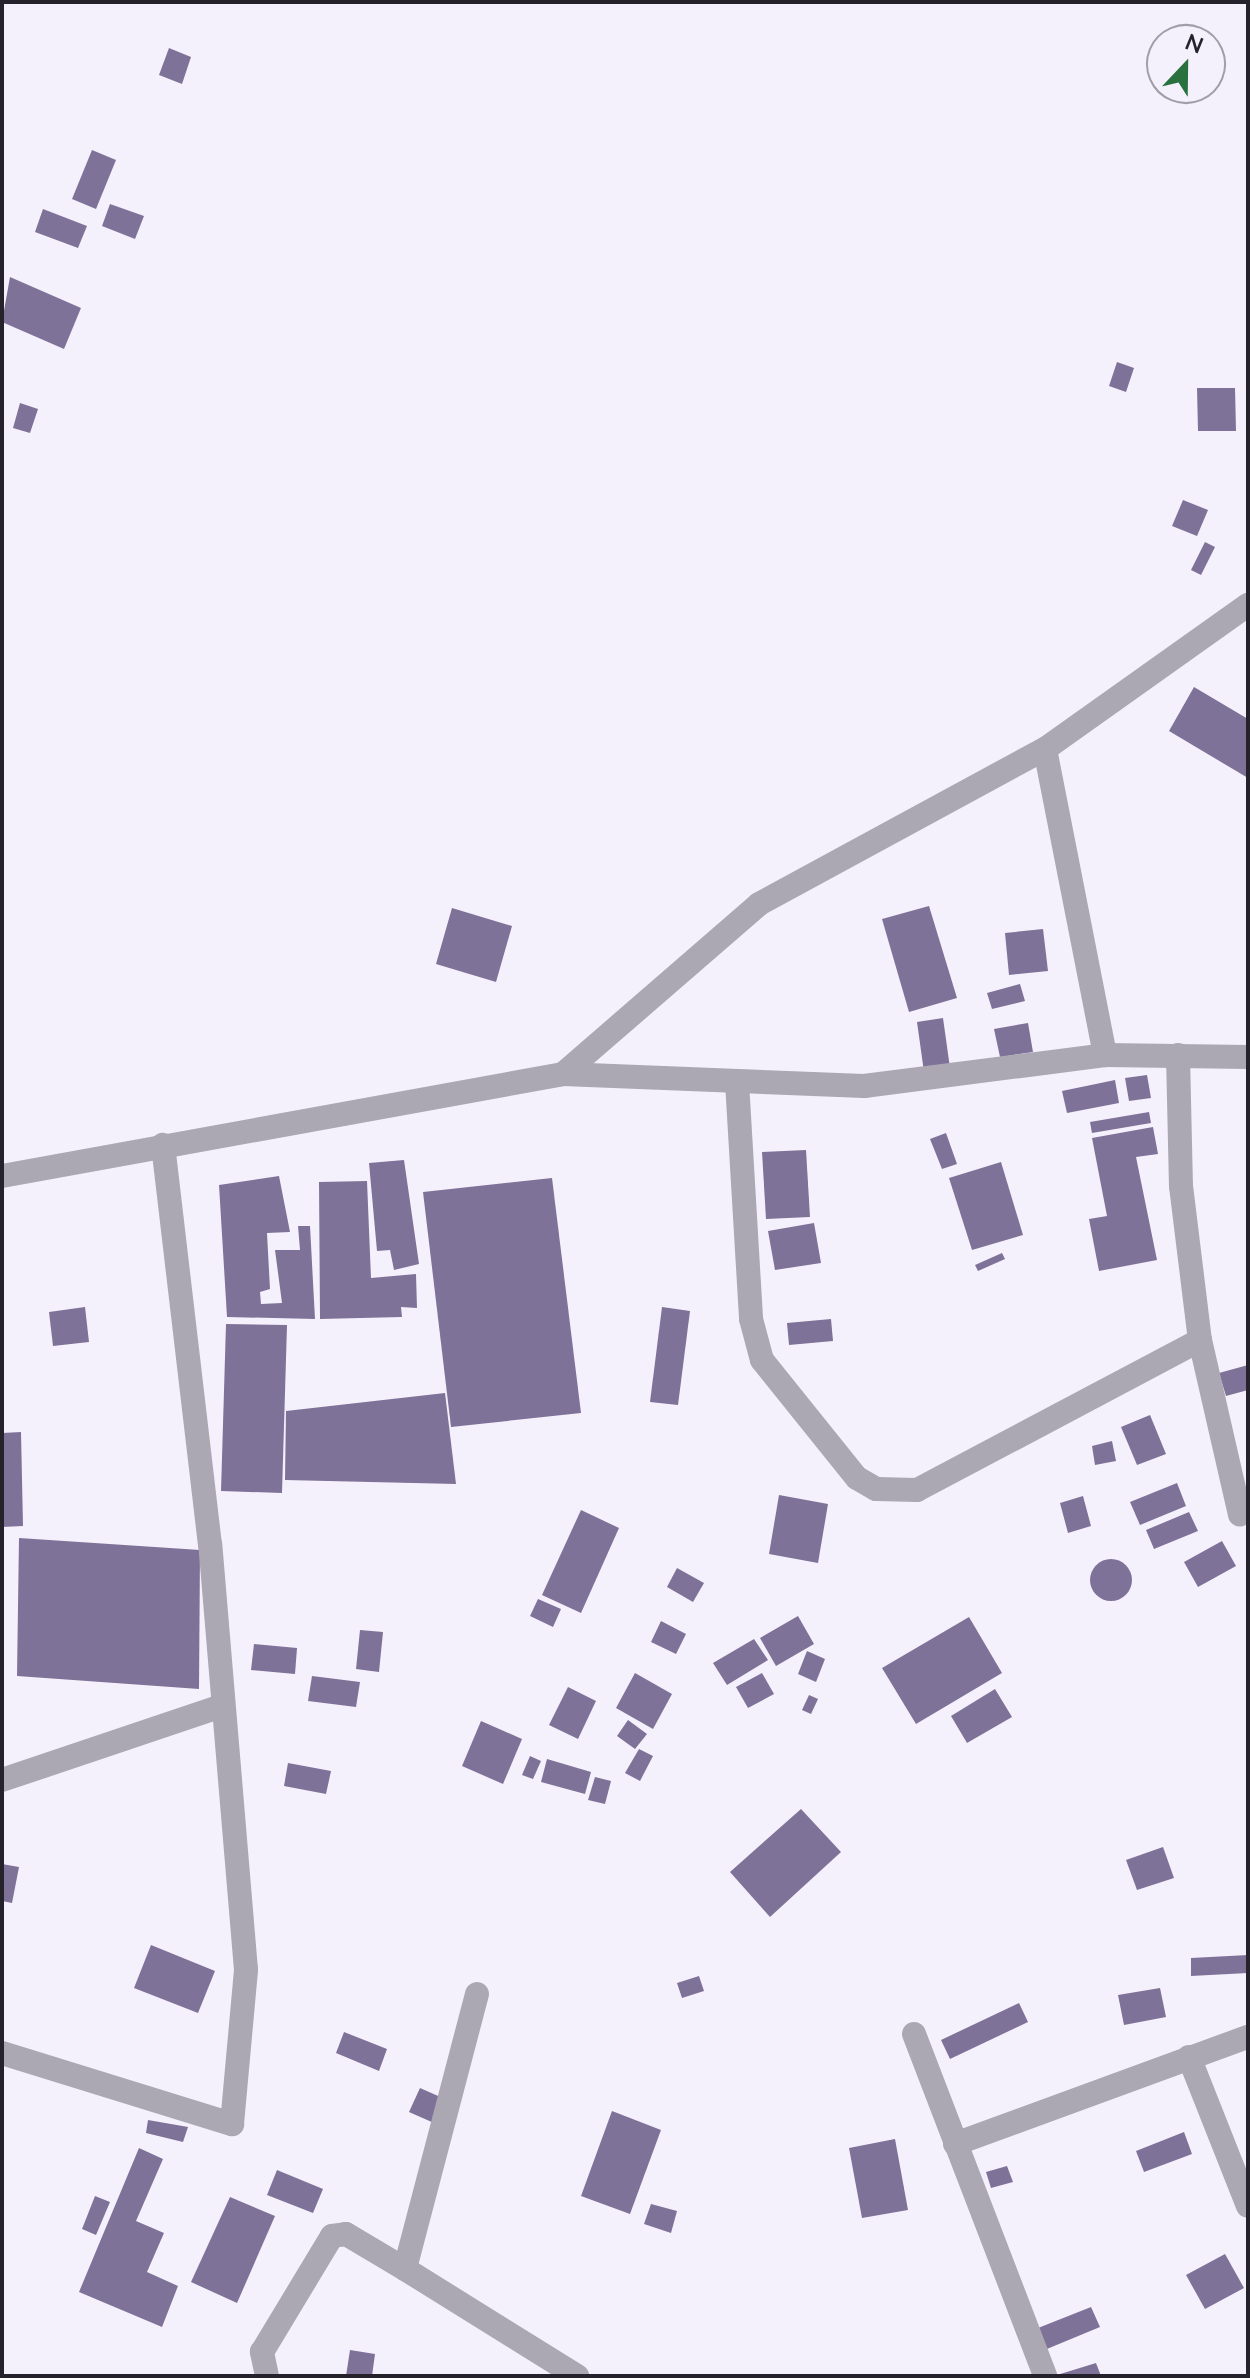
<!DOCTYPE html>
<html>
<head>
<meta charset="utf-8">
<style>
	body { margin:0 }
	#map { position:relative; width:1250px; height:2378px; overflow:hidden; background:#f5f1fc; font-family:Lato,sans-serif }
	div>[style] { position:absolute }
	.building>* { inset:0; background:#7f7298 }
	.round { border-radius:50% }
	.minor>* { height:24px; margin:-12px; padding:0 12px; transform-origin:12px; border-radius:12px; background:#aba7b3 }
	span { translate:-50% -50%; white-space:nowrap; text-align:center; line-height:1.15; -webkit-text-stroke:6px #f5f1fc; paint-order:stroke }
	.frame { position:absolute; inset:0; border:4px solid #25222c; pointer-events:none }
	.north { position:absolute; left:1146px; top:24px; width:80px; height:80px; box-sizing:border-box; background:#f5f1fc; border:2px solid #a29ea9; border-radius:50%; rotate:22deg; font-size:22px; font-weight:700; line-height:32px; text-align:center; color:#25222c }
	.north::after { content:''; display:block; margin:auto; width:28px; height:36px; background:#29723f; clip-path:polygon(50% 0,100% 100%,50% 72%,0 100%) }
</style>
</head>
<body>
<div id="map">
	<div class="building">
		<i style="clip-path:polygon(169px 48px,191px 57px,182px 84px,159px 75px)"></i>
		<i style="clip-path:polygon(92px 150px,116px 160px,96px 209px,72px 199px)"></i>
		<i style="clip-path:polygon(110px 204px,144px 216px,135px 239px,102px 226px)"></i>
		<i style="clip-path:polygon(43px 209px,87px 226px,78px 248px,35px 232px)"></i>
		<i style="clip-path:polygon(10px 277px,81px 308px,64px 349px,2px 322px)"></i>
		<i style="clip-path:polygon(1117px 362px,1134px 368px,1126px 392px,1109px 386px)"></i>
		<i style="clip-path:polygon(1197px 388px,1235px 388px,1236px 431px,1198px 431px)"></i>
		<i style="clip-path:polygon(20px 403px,38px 409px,30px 433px,13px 428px)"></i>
		<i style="clip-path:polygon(1183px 500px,1208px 510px,1197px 536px,1172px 526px)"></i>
		<i style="clip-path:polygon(1205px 542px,1215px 547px,1201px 575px,1191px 570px)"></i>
		<i style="clip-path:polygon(1194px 687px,1248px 719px,1248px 778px,1169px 731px)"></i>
		<i style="clip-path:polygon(929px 906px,957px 998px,909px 1012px,882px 919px)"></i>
		<i style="clip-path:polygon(452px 908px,512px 926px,496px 982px,436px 964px)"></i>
		<i style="clip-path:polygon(1043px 929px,1048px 971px,1009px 975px,1005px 933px)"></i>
		<i style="clip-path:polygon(1020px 984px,1025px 1001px,992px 1009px,987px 993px)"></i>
		<i style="clip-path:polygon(943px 1018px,950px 1068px,924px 1072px,917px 1022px)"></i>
		<i style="clip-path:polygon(1028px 1023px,1033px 1052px,1000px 1057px,994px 1029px)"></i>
		<i style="clip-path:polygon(1147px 1075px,1151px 1098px,1129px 1101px,1125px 1078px)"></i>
		<i style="clip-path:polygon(1115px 1080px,1119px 1103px,1067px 1113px,1062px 1091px)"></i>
		<i style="clip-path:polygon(1149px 1112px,1151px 1123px,1092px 1133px,1090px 1122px)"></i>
		<i style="clip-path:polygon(1153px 1127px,1158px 1154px,1136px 1157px,1157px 1260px,1099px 1271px,1089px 1219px,1107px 1216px,1092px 1138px)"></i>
		<i style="clip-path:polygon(946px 1133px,957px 1164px,942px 1169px,930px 1139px)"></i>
		<i style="clip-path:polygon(806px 1150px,810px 1217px,766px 1219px,762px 1152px)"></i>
		<i style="clip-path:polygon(404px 1160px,419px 1264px,394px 1270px,390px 1250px,377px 1251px,369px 1163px)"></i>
		<i style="clip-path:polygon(1001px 1162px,1023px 1235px,972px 1250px,949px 1178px)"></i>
		<i style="clip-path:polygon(279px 1176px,290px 1232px,267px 1233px,270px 1289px,260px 1292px,261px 1304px,282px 1303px,275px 1250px,300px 1250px,298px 1226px,310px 1226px,315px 1319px,227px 1317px,219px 1185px)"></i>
		<i style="clip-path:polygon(552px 1178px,581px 1413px,451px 1427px,423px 1192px)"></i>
		<i style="clip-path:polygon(367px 1181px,371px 1278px,416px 1274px,417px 1308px,401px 1307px,402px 1317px,320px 1319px,319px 1182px)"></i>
		<i style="clip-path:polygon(814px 1223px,821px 1263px,775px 1270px,768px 1231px)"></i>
		<i style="clip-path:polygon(1002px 1253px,1005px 1259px,978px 1271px,975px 1265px)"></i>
		<i style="clip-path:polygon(85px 1307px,89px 1342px,53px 1346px,49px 1312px)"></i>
		<i style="clip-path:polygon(662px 1307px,690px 1311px,678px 1405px,650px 1402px)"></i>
		<i style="clip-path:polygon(831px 1319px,833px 1341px,789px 1345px,787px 1323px)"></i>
		<i style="clip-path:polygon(226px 1324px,287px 1325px,282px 1493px,221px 1491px)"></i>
		<i style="clip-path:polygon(1248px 1365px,1248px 1390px,1226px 1396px,1219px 1373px)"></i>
		<i style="clip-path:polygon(445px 1393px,456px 1484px,285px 1480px,286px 1411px)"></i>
		<i style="clip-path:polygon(1150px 1415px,1166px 1454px,1137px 1465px,1121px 1427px)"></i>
		<i style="clip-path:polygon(21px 1432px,23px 1526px,2px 1527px,2px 1433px)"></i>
		<i style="clip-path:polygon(1112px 1441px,1116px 1461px,1095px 1465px,1092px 1446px)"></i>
		<i style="clip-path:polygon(1177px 1483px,1186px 1506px,1140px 1525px,1130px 1502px)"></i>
		<i style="clip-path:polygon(779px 1495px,828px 1504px,818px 1563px,769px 1554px)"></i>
		<i style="clip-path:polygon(1083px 1496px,1091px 1526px,1068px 1533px,1060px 1503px)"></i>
		<i style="clip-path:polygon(581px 1510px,619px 1528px,581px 1613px,542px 1595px)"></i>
		<i style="clip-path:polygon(1189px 1512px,1198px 1531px,1154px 1549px,1146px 1530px)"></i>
		<i style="clip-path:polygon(19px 1538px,200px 1550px,199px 1689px,17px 1676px)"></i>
		<i style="clip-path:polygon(1222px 1541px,1236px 1566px,1198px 1587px,1184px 1562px)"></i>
		<i class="round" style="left:1090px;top:1559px;width:42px;height:42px"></i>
		<i style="clip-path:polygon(677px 1568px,704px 1583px,693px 1602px,667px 1587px)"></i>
		<i style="clip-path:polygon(538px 1599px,561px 1609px,553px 1627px,530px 1616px)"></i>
		<i style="clip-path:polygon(798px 1616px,814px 1644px,776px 1666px,760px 1638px)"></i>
		<i style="clip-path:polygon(969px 1617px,1002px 1673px,916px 1724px,882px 1668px)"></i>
		<i style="clip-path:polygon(661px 1621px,686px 1634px,676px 1654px,651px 1642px)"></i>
		<i style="clip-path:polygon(360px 1630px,383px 1632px,379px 1672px,356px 1669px)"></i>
		<i style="clip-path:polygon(754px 1639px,768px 1660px,727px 1685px,713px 1663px)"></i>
		<i style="clip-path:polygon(254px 1644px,297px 1648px,295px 1674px,251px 1670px)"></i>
		<i style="clip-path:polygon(807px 1651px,825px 1659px,816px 1682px,798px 1674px)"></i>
		<i style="clip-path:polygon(635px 1673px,672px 1694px,653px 1729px,616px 1708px)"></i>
		<i style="clip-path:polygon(762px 1673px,774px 1694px,748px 1708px,736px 1687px)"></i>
		<i style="clip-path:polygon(312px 1676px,360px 1682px,356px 1707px,308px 1701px)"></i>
		<i style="clip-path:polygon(568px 1687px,596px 1701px,578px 1739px,549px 1725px)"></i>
		<i style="clip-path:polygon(995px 1689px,1012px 1717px,967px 1743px,951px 1716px)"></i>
		<i style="clip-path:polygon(809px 1695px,818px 1699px,811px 1714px,802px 1710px)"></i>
		<i style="clip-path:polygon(628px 1720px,647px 1734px,635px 1749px,617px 1736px)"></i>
		<i style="clip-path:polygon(481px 1721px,522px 1739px,503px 1784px,462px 1766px)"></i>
		<i style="clip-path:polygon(639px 1749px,653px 1756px,640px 1781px,625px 1773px)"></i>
		<i style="clip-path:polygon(530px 1756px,541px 1761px,533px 1779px,522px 1775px)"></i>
		<i style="clip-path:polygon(547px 1759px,591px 1772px,585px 1794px,541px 1782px)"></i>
		<i style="clip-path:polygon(288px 1763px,331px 1771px,326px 1794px,284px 1786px)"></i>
		<i style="clip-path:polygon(595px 1777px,611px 1781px,605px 1804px,588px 1800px)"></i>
		<i style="clip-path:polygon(801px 1809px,841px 1852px,770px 1917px,730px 1872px)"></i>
		<i style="clip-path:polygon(1163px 1847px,1174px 1878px,1137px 1890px,1126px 1860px)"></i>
		<i style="clip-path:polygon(2px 1864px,19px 1867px,12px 1903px,2px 1901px)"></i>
		<i style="clip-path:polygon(151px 1945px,215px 1971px,198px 2013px,134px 1988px)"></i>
		<i style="clip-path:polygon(1248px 1955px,1248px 1973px,1191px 1976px,1191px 1958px)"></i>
		<i style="clip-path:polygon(699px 1976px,704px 1991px,682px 1998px,677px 1983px)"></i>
		<i style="clip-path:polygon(1160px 1988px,1166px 2017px,1124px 2025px,1118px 1995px)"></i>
		<i style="clip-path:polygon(1019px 2003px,1028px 2022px,950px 2059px,941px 2040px)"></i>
		<i style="clip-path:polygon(344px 2032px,387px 2049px,379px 2071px,336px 2053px)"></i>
		<i style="clip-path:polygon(420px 2088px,445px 2099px,434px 2123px,409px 2112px)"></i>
		<i style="clip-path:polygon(612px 2111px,661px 2130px,630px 2214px,581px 2196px)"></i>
		<i style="clip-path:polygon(148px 2120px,188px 2127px,183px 2142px,146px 2133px)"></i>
		<i style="clip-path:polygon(1184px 2132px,1192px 2154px,1144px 2172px,1136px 2151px)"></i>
		<i style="clip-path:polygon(895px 2139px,908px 2210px,862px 2218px,849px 2148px)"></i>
		<i style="clip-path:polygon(139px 2148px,163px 2159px,136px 2221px,164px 2233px,147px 2272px,178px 2286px,162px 2327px,79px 2292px)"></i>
		<i style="clip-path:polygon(1007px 2166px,1013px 2182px,991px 2188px,986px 2172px)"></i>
		<i style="clip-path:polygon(277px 2170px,323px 2189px,313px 2213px,267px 2195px)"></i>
		<i style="clip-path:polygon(95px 2196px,110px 2202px,96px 2235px,82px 2229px)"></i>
		<i style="clip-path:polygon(230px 2197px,275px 2216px,237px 2303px,191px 2282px)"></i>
		<i style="clip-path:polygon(651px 2204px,677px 2211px,671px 2233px,644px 2224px)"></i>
		<i style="clip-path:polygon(1225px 2254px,1244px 2288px,1205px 2309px,1186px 2275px)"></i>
		<i style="clip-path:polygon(1091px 2307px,1100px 2327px,1042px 2351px,1033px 2330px)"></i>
		<i style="clip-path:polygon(350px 2350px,375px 2354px,372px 2376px,346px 2376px)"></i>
		<i style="clip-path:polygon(1096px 2363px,1101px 2376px,1057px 2376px,1057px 2375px)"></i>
	</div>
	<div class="minor">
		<i style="left:1045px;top:749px;width:312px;rotate:78.9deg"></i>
		<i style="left:1178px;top:1055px;width:131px;rotate:88.7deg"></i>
		<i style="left:1181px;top:1186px;width:155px;rotate:83deg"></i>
		<i style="left:1200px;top:1340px;width:179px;rotate:77.1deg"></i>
		<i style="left:563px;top:1074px;width:259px;rotate:-40.9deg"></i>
		<i style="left:759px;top:904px;width:325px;rotate:-28.5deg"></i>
		<i style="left:1045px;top:749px;width:249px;rotate:-35.4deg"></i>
		<i style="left:737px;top:1082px;width:237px;rotate:86.6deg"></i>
		<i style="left:751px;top:1319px;width:42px;rotate:75deg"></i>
		<i style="left:762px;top:1360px;width:151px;rotate:51.2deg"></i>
		<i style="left:857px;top:1478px;width:22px;rotate:30deg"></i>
		<i style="left:876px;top:1489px;width:41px;rotate:1.4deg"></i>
		<i style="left:917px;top:1490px;width:320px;rotate:-27.9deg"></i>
		<i style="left:2px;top:1176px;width:570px;rotate:-10.3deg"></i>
		<i style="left:563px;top:1074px;width:301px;rotate:2.3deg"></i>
		<i style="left:864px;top:1086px;width:243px;rotate:-7.3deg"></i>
		<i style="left:1105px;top:1055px;width:143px;rotate:0.8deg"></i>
		<i style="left:2px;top:1780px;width:229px;rotate:-18.6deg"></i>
		<i style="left:477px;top:1994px;width:284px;rotate:104.7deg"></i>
		<i style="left:405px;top:2269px;width:203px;rotate:31.9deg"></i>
		<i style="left:914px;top:2034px;width:366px;rotate:69deg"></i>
		<i style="left:2px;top:2053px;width:241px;rotate:17.2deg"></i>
		<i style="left:232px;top:2124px;width:155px;rotate:-84.8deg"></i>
		<i style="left:246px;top:1970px;width:427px;rotate:-94.8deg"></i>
		<i style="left:210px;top:1545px;width:403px;rotate:-96.7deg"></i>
		<i style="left:1189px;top:2057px;width:160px;rotate:68.4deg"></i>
		<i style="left:955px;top:2144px;width:312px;rotate:-20.1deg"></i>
		<i style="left:267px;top:2376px;width:25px;rotate:-102deg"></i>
		<i style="left:262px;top:2352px;width:135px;rotate:-58.9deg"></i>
		<i style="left:332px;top:2236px;width:14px;rotate:-8deg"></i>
		<i style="left:346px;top:2234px;width:69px;rotate:30.7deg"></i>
	</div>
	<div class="frame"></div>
	<div class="north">N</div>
</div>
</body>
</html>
